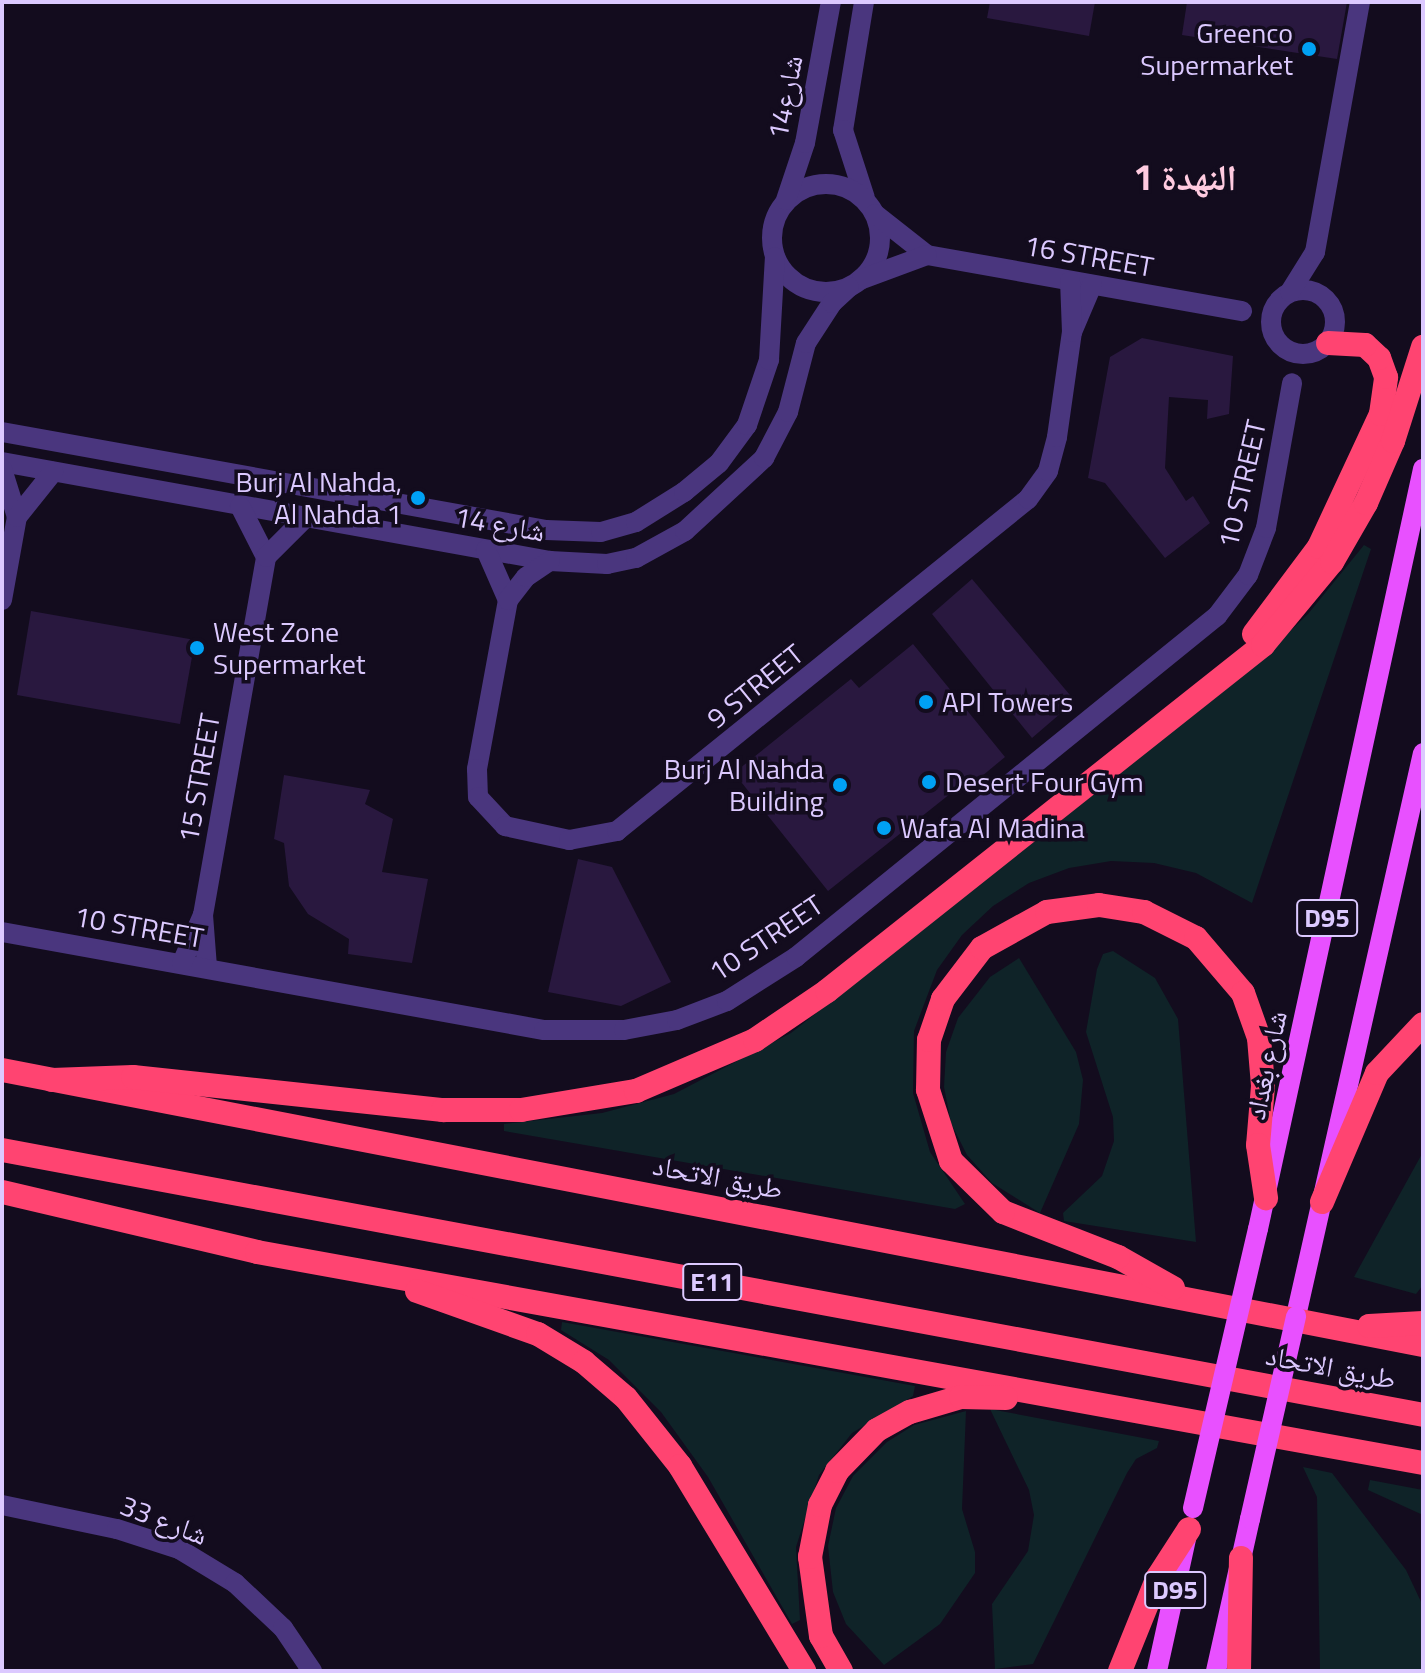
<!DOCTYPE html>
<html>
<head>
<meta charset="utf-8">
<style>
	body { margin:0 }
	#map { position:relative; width:1425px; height:1673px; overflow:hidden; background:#130c1e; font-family:"Titillium Web","Noto Naskh Arabic",sans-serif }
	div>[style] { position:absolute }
	.green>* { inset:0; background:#0f2328 }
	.building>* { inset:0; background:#29183f }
	.minor>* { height:20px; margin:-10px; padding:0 10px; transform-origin:10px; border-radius:10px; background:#4a367e }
	.minor>.ring { margin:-10px; padding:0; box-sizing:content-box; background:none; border:20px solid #4a367e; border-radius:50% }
	.primary>* { height:20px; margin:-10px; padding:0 10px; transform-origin:10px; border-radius:10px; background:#e850ff }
	.motorway>* { height:24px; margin:-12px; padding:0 12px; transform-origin:12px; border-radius:12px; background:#ff4471 }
	.primary-bridge>* { height:20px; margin:-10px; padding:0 10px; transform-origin:10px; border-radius:10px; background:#e850ff }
	.dots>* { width:22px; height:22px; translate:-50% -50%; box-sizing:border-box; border:4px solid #130c1e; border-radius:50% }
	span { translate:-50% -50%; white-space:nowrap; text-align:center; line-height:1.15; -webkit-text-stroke:7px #130c1e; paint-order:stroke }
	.shield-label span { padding:2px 6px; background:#130c1e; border:2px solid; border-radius:6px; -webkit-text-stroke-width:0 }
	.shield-label { font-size:26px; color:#dcc9ff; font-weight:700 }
	.poi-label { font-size:28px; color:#dcc9ff }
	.right { translate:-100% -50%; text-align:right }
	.left { translate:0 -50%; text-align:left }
	.street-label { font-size:28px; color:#dcc9ff }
	.district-label { font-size:36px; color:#ffcbe0; font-weight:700 }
	.frame { position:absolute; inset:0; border:4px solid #dcc9ff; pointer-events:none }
</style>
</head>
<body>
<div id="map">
	<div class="green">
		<i style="clip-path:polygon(1364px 545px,1371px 549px,1252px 903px,1196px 873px,1154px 863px,1111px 861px,1069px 868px,1029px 883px,993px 906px,962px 935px,937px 970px,914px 1031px,913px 1093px,930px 1152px,965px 1204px,955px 1209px,504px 1131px,504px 1124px,602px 1113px,674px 1094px,791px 1033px,1244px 675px,1308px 614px)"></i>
		<i style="clip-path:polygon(1113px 951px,1155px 978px,1178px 1019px,1196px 1242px,1064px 1221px,1063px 1213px,1102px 1176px,1114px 1141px,1113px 1117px,1086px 1032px,1097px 969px,1103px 954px)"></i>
		<i style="clip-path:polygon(1019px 958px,1076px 1052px,1083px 1080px,1079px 1124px,1040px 1213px,992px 1183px,967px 1155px,951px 1123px,944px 1087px,946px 1052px,958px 1018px,990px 977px)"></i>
		<i style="clip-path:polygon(1423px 1152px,1423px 1285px,1416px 1294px,1354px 1277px)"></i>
		<i style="clip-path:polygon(562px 1322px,915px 1386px,913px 1396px,852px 1433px,819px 1475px,796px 1547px,800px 1620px,792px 1624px,708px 1477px,661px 1412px,609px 1360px,561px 1330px)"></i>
		<i style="clip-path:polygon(990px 1409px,1159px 1441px,1157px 1448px,1136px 1459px,1127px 1473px,1033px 1664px,995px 1669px,992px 1604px,1028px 1551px,1034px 1515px,1029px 1490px)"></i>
		<i style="clip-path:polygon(966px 1411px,962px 1509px,975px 1552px,975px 1573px,940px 1624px,884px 1665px,846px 1624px,833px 1592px,828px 1546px,836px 1508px,853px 1476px,887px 1442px,914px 1425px)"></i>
		<i style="clip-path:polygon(1303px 1467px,1332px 1473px,1406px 1570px,1423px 1606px,1423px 1671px,1320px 1671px,1317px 1497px)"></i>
		<i style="clip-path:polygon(1370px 1480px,1423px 1490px,1423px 1515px,1368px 1490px)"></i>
	</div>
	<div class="building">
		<i style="clip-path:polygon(990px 2px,1095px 2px,1089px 36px,987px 18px)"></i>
		<i style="clip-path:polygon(1187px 2px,1347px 2px,1337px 59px,1182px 35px)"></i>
		<i style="clip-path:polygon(1142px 338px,1233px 356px,1229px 414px,1207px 419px,1208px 400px,1169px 397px,1165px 468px,1186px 501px,1193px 496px,1210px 523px,1165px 558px,1105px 483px,1088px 478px,1110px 357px)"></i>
		<i style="clip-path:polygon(972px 579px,1075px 701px,1032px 738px,932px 614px)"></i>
		<i style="clip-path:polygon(31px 611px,195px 640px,180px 724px,17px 695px)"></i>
		<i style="clip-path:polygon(913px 644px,1005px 757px,964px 791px,960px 786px,828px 891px,734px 773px,851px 679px,859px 688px)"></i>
		<i style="clip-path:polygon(284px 775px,370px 790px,365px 804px,393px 819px,382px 872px,428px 879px,412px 963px,348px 954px,349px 939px,308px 914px,289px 886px,284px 843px,274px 839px)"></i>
		<i style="clip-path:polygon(578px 859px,612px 867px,671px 982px,621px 1006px,548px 992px)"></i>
	</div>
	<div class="minor">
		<i style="left:864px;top:2px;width:130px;rotate:99.3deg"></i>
		<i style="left:843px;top:130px;width:71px;rotate:72.1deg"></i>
		<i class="ring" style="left:772px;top:184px;width:88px;height:88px"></i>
		<i style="left:786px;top:200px;width:60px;rotate:-71.6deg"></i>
		<i style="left:805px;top:143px;width:143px;rotate:-79.6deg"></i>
		<i style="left:875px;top:214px;width:66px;rotate:38.3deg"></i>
		<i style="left:927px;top:255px;width:320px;rotate:10.1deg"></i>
		<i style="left:862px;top:279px;width:69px;rotate:-20.3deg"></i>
		<i class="ring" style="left:1271px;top:290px;width:44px;height:44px"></i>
		<i style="left:1290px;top:292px;width:47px;rotate:-58deg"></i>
		<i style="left:1315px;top:252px;width:254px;rotate:-79.8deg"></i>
		<i style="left:1072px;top:332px;width:51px;rotate:-66.9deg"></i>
		<i style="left:2px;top:432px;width:553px;rotate:10.21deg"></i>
		<i style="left:546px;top:530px;width:55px;rotate:2.1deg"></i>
		<i style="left:601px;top:532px;width:36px;rotate:-16deg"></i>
		<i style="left:636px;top:522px;width:57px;rotate:-32deg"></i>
		<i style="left:684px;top:492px;width:45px;rotate:-39.6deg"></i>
		<i style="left:719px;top:463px;width:47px;rotate:-53.6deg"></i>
		<i style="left:747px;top:425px;width:69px;rotate:-71.3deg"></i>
		<i style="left:769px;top:360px;width:103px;rotate:-86.7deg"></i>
		<i style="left:2px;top:462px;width:557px;rotate:10.24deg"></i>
		<i style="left:550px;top:561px;width:57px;rotate:3deg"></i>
		<i style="left:607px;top:564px;width:30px;rotate:-12deg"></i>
		<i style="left:636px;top:558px;width:56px;rotate:-28.9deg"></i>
		<i style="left:685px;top:531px;width:108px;rotate:-42.7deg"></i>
		<i style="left:764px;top:458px;width:52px;rotate:-62.4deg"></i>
		<i style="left:788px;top:412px;width:71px;rotate:-75.4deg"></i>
		<i style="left:806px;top:343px;width:48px;rotate:-57deg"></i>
		<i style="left:832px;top:303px;width:23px;rotate:-43deg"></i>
		<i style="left:2px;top:469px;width:50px;rotate:72.6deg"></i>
		<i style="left:240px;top:506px;width:57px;rotate:63deg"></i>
		<i style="left:486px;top:550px;width:55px;rotate:66.3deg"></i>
		<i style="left:508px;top:600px;width:172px;rotate:100.4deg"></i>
		<i style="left:477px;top:769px;width:28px;rotate:88deg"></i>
		<i style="left:478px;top:797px;width:40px;rotate:47deg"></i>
		<i style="left:505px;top:826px;width:66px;rotate:12.3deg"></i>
		<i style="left:569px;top:840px;width:49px;rotate:-10.6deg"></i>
		<i style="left:617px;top:831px;width:528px;rotate:-38.93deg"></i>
		<i style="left:1028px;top:499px;width:34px;rotate:-54deg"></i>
		<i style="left:1048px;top:471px;width:35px;rotate:-75deg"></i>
		<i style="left:1057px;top:437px;width:106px;rotate:-81.9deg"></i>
		<i style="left:1072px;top:332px;width:51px;rotate:-92.2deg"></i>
		<i style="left:2px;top:600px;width:84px;rotate:-79.8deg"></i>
		<i style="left:17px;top:517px;width:58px;rotate:-51.3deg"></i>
		<i style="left:508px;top:600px;width:29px;rotate:-52deg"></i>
		<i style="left:526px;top:577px;width:29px;rotate:-34deg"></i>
		<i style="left:203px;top:915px;width:52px;rotate:85.6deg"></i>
		<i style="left:2px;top:932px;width:551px;rotate:10.25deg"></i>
		<i style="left:544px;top:1030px;width:80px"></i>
		<i style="left:624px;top:1030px;width:54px;rotate:-10.7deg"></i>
		<i style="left:677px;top:1020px;width:53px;rotate:-20.8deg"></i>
		<i style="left:727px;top:1001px;width:82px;rotate:-32.5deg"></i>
		<i style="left:796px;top:957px;width:542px;rotate:-39.01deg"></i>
		<i style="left:1217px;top:616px;width:51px;rotate:-52.9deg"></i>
		<i style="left:1248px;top:575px;width:50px;rotate:-69deg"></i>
		<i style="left:1266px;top:528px;width:147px;rotate:-79.8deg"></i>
		<i style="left:182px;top:963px;width:52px;rotate:-66.4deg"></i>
		<i style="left:203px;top:915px;width:364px;rotate:-80deg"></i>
		<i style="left:266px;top:557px;width:55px;rotate:-45deg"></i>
		<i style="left:2px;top:1505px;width:117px;rotate:11.8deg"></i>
		<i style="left:117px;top:1529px;width:65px;rotate:17.9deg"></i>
		<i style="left:179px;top:1549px;width:66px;rotate:31.3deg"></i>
		<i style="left:235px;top:1583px;width:66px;rotate:43.2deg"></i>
		<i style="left:283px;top:1628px;width:52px;rotate:56deg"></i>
	</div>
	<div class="primary">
		<i style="left:1258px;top:1229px;width:778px;rotate:-77.75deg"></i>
		<i style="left:1296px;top:1316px;width:577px;rotate:-77.29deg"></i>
		<i style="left:1157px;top:1671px;width:135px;rotate:-77.6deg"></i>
		<i style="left:1216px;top:1671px;width:156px;rotate:-77.4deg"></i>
	</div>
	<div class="motorway">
		<i style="left:1254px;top:634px;width:109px;rotate:-53.2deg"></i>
		<i style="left:1319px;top:547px;width:147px;rotate:-65deg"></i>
		<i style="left:1381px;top:414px;width:37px;rotate:-82deg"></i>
		<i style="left:1386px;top:377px;width:20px;rotate:-110deg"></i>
		<i style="left:1379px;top:358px;width:19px;rotate:-137deg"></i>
		<i style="left:1365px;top:345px;width:37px;rotate:-177deg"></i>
		<i style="left:2px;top:1070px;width:1447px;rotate:10.95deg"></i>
		<i style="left:52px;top:1080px;width:81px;rotate:-2.1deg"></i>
		<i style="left:133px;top:1077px;width:312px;rotate:6.1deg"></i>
		<i style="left:443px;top:1110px;width:78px"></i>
		<i style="left:521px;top:1110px;width:117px;rotate:-9.4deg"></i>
		<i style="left:636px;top:1091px;width:129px;rotate:-23.2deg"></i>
		<i style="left:755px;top:1040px;width:87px;rotate:-34.2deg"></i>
		<i style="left:827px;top:991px;width:557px;rotate:-38.43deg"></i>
		<i style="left:1263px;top:645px;width:108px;rotate:-50.3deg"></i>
		<i style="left:1332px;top:562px;width:68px;rotate:-60deg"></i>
		<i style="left:1366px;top:503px;width:68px;rotate:-66.5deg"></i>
		<i style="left:1393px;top:441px;width:99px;rotate:-72.3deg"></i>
		<i style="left:2px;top:1150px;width:1445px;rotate:10.56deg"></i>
		<i style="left:2px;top:1192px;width:262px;rotate:13.2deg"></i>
		<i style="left:257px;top:1252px;width:1185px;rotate:10.26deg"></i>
		<i style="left:1322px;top:1202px;width:140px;rotate:-66.9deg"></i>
		<i style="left:1377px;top:1073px;width:67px;rotate:-46.8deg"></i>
		<i style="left:1173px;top:1288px;width:63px;rotate:-150.6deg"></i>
		<i style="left:1118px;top:1257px;width:123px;rotate:-158.6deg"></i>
		<i style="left:1003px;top:1212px;width:73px;rotate:-135.6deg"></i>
		<i style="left:951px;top:1161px;width:75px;rotate:-107.9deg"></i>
		<i style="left:928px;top:1090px;width:50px;rotate:-88.9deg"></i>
		<i style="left:929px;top:1040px;width:43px;rotate:-71.1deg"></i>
		<i style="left:943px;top:999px;width:64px;rotate:-52.6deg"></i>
		<i style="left:982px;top:948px;width:74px;rotate:-29deg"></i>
		<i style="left:1047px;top:912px;width:52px;rotate:-7.7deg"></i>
		<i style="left:1099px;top:905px;width:46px;rotate:8.8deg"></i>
		<i style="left:1144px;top:912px;width:58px;rotate:26.6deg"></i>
		<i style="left:1196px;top:938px;width:72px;rotate:49.5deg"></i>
		<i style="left:1243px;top:993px;width:48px;rotate:70.4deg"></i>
		<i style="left:1259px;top:1038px;width:48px;rotate:85.2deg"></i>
		<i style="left:1263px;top:1086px;width:59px;rotate:94.8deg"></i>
		<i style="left:1258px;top:1145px;width:54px;rotate:81.4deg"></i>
		<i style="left:417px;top:1291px;width:128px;rotate:19.6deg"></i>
		<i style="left:538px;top:1334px;width:54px;rotate:31.3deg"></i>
		<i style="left:584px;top:1362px;width:55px;rotate:40.6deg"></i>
		<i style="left:626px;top:1398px;width:87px;rotate:51.5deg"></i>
		<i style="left:680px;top:1466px;width:240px;rotate:58.8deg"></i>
		<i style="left:1369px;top:1326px;width:54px;rotate:-3.2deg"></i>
		<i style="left:841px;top:1671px;width:40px;rotate:-119.7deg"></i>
		<i style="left:821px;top:1636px;width:80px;rotate:-97.9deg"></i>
		<i style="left:810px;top:1557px;width:53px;rotate:-79.1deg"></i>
		<i style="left:820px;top:1505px;width:38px;rotate:-63deg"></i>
		<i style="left:837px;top:1471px;width:57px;rotate:-45.7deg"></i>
		<i style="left:877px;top:1430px;width:38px;rotate:-29deg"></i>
		<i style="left:910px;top:1412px;width:53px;rotate:-16.4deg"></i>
		<i style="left:961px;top:1397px;width:45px;rotate:1.3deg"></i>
		<i style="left:1120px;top:1671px;width:101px;rotate:-68deg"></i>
		<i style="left:1158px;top:1577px;width:57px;rotate:-57.1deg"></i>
		<i style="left:1239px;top:1671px;width:113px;rotate:-89deg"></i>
	</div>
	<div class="primary-bridge">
		<i style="left:1193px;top:1508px;width:286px;rotate:-76.9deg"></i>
		<i style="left:1250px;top:1519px;width:208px;rotate:-77.2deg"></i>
	</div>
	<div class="dots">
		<i style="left:1309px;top:49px;background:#00a1f4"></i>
		<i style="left:418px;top:498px;background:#00a1f4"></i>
		<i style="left:197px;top:648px;background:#00a1f4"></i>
		<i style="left:926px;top:702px;background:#00a1f4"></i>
		<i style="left:929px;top:782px;background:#00a1f4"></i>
		<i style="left:840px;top:785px;background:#00a1f4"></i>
		<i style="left:884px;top:828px;background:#00a1f4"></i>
	</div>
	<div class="shield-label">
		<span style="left:1327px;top:918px">D95</span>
		<span style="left:712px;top:1282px">E11</span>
		<span style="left:1175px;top:1590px">D95</span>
	</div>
	<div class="poi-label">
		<span class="right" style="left:1293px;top:49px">Greenco<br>Supermarket</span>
		<span class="right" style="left:402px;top:498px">Burj Al Nahda,<br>Al Nahda 1</span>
		<span class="left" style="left:213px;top:648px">West Zone<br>Supermarket</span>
		<span class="left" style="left:942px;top:702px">API Towers</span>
		<span class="right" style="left:824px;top:785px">Burj Al Nahda<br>Building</span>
		<span class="left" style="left:945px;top:782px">Desert Four Gym</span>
		<span class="left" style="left:900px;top:828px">Wafa Al Madina</span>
	</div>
	<div class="street-label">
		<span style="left:785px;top:97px;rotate:-79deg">شارع14</span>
		<span style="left:1089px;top:256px;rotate:10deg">16 STREET</span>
		<span style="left:1242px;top:484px;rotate:-77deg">10 STREET</span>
		<span style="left:500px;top:524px;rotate:10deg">شارع 14</span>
		<span style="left:755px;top:686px;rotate:-39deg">9 STREET</span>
		<span style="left:199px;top:778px;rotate:-80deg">15 STREET</span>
		<span style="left:139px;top:927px;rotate:10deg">10 STREET</span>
		<span style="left:766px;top:938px;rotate:-34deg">10 STREET</span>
		<span style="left:1266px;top:1065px;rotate:-78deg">شارع بغداد</span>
		<span style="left:718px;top:1177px;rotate:11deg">طريق الاتحاد</span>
		<span style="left:1331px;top:1367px;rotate:11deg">طريق الاتحاد</span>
		<span style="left:164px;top:1520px;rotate:21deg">شارع 33</span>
	</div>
	<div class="district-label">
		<span style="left:1185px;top:177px">النهدة 1</span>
	</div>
	<div class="frame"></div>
</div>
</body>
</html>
